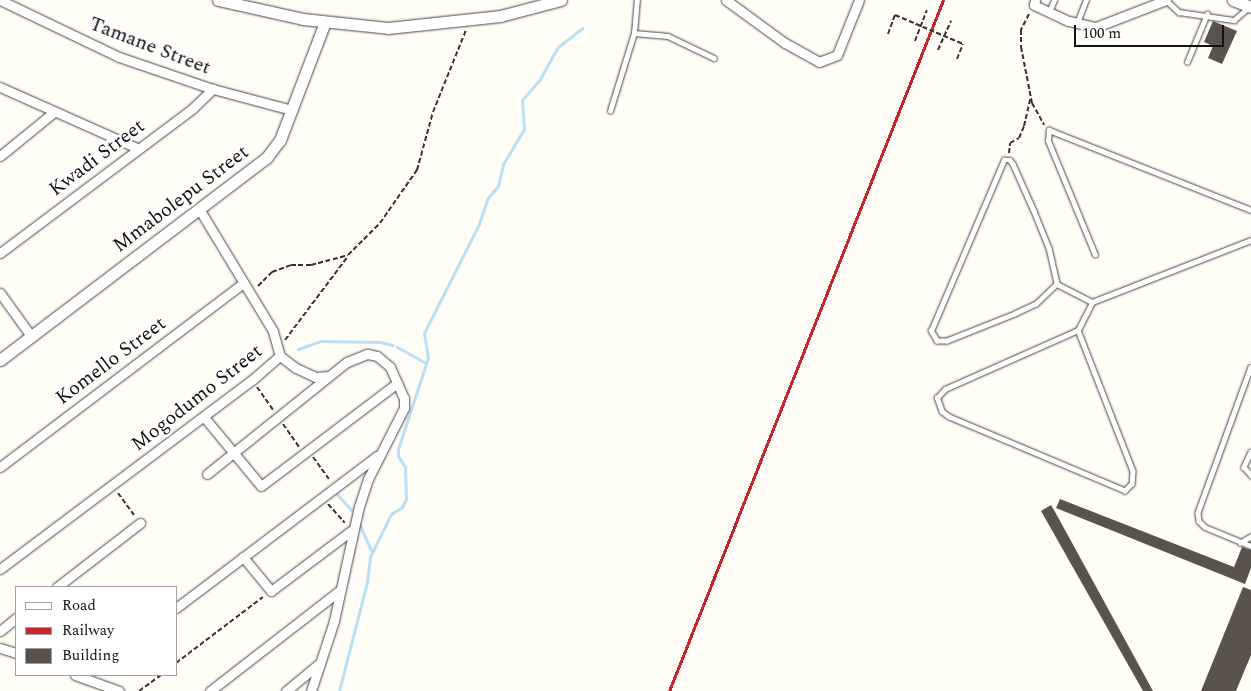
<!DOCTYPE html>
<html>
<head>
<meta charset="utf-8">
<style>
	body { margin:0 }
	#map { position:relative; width:1251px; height:691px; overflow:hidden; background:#fffdf5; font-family:Spectral,serif }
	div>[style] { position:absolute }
	.stream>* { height:3px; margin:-1.5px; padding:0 1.5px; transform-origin:1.5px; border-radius:1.5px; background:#b9e0f7 }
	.building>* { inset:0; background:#5a524d }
	.path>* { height:2px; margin-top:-1px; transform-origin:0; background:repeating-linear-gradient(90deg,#333 0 5px,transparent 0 7.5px) }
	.roads { filter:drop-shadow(0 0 1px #444) drop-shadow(0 0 1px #444) }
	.service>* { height:4.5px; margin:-2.25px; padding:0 2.25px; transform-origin:2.25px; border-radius:2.25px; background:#fff }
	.minor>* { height:9px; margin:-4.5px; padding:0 4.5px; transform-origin:4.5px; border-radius:4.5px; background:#fff }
	.tertiary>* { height:11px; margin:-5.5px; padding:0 5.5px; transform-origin:5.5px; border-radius:5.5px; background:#fff }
	.rail>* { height:3px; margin:-1.5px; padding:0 1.5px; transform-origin:1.5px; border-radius:1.5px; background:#c4262e }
	.path-bridge>* { height:2px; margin-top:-1px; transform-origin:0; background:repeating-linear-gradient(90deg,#333 0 5px,transparent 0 7.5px) }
	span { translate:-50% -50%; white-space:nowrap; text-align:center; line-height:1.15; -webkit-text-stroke:5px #fff; paint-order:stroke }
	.street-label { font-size:20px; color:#111 }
	.legend { position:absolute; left:15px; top:586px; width:162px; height:90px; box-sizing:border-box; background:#fff; border:1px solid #a0a0a0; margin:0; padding:6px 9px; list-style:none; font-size:15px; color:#111 }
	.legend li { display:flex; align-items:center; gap:10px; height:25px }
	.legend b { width:25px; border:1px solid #a0a0a0 }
	.scale { position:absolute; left:1074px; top:25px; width:150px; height:22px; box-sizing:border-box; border:2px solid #111; border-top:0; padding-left:6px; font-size:15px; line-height:18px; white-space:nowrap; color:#111; -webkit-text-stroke:4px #fff; paint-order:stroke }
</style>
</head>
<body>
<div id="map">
	<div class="stream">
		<i style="left:397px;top:347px;width:33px;rotate:29deg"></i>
		<i style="left:298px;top:349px;width:24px;rotate:-19deg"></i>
		<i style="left:321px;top:341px;width:59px;rotate:1deg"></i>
		<i style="left:380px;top:342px;width:13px;rotate:13deg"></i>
		<i style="left:335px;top:492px;width:24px;rotate:48deg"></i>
		<i style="left:358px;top:521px;width:35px;rotate:66deg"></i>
		<i style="left:339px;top:691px;width:113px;rotate:-75.6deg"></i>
		<i style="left:367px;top:582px;width:25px;rotate:-83deg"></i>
		<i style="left:370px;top:557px;width:48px;rotate:-64deg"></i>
		<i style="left:391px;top:514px;width:13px;rotate:-32deg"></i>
		<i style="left:402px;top:507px;width:9px;rotate:-63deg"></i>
		<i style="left:406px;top:499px;width:32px;rotate:-92deg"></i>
		<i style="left:405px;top:467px;width:13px;rotate:-122deg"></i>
		<i style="left:398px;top:456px;width:7px;rotate:-90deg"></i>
		<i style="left:398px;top:449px;width:96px;rotate:-71.8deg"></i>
		<i style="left:428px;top:358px;width:25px;rotate:-99deg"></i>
		<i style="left:424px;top:333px;width:122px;rotate:-63.2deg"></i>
		<i style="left:479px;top:224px;width:26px;rotate:-72deg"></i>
		<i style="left:487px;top:199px;width:17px;rotate:-50deg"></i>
		<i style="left:498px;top:186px;width:23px;rotate:-77deg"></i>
		<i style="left:503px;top:164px;width:41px;rotate:-59deg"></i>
		<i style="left:524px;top:129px;width:29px;rotate:-94deg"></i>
		<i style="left:522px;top:100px;width:28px;rotate:-49deg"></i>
		<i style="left:540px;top:79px;width:37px;rotate:-61deg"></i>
		<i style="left:558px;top:47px;width:31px;rotate:-38deg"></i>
	</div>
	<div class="building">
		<i style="clip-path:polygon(1213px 21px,1237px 31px,1222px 64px,1208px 58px,1213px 46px,1204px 42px)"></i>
		<i style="clip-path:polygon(1060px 499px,1234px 567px,1242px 547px,1251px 550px,1251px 568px,1245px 584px,1056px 508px)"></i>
		<i style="clip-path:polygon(1051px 505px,1059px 519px,1153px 691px,1143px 691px,1041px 511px)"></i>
		<i style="clip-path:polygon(1243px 587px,1251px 590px,1251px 655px,1236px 691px,1201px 691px)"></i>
	</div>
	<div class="path">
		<i style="left:1029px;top:14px;width:18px;rotate:117deg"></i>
		<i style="left:1021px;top:30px;width:17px;rotate:90deg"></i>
		<i style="left:1021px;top:47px;width:57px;rotate:78.9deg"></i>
		<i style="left:1032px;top:103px;width:25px;rotate:61deg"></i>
		<i style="left:888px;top:34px;width:20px;rotate:-70deg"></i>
		<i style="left:915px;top:41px;width:33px;rotate:-69deg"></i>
		<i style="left:938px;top:50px;width:32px;rotate:-66deg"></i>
		<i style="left:957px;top:59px;width:16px;rotate:-68deg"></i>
		<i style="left:1009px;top:153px;width:10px;rotate:-84deg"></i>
		<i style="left:1010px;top:143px;width:10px;rotate:-29deg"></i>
		<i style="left:1019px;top:138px;width:13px;rotate:-67deg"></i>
		<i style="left:1024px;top:126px;width:28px;rotate:-77deg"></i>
		<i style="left:258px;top:286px;width:20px;rotate:-45deg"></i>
		<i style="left:272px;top:272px;width:20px;rotate:-20deg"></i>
		<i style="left:291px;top:265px;width:20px"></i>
		<i style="left:311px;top:265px;width:38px;rotate:-15deg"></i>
		<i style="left:348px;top:255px;width:45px;rotate:-45deg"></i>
		<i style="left:380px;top:223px;width:65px;rotate:-55.1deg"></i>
		<i style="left:417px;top:170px;width:60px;rotate:-74.6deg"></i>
		<i style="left:433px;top:112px;width:88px;rotate:-68.1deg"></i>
		<i style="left:285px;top:340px;width:105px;rotate:-53.1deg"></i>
		<i style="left:257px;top:387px;width:28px;rotate:55deg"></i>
		<i style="left:283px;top:424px;width:28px;rotate:55deg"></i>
		<i style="left:313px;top:457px;width:27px;rotate:54deg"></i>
		<i style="left:118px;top:493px;width:27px;rotate:54deg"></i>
		<i style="left:328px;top:504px;width:25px;rotate:48deg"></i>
		<i style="left:176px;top:663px;width:109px;rotate:-37.2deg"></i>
		<i style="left:139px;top:691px;width:27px;rotate:-36deg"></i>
	</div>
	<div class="roads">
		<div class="service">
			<i style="left:1166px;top:0;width:18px;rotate:43deg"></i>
			<i style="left:1179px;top:12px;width:56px;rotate:8.3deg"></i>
			<i style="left:1234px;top:20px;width:18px;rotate:-41deg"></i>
			<i style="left:1049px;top:12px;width:13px;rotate:-67deg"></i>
			<i style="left:1077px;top:23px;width:25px;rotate:-69deg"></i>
			<i style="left:634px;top:33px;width:34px;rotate:5deg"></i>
			<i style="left:668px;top:36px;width:51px;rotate:25.6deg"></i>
			<i style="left:1187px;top:62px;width:52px;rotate:-67.4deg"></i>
			<i style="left:610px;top:111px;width:82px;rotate:-72.9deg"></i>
			<i style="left:634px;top:33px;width:33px;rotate:-85deg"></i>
			<i style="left:1004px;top:160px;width:6px"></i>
			<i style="left:1010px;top:160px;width:5px;rotate:53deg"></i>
			<i style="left:1013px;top:164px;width:51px;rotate:65.9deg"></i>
			<i style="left:1034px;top:211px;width:40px;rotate:68deg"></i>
			<i style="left:1049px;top:248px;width:37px;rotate:77deg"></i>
			<i style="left:1057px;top:284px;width:29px;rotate:136deg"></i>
			<i style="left:1036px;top:304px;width:23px;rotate:155deg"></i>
			<i style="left:1015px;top:314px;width:73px;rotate:158.3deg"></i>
			<i style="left:947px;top:341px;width:10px;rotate:180deg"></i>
			<i style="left:937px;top:341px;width:12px;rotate:-121deg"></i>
			<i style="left:931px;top:331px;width:186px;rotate:-66.9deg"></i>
			<i style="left:1095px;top:255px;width:123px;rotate:-112.4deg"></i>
			<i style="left:1048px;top:141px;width:11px;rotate:-85deg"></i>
			<i style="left:1049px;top:130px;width:217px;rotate:21.6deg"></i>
			<i style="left:1057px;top:284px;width:39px;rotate:27deg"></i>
			<i style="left:1078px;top:330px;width:151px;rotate:68.7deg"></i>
			<i style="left:1133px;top:471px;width:13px;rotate:94deg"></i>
			<i style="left:1132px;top:484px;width:10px;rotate:135deg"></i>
			<i style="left:1125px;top:491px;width:191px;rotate:-157.2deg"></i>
			<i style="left:949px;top:417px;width:9px;rotate:-144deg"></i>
			<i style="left:942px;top:412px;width:15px;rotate:-110deg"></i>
			<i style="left:937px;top:398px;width:12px;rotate:-48deg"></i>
			<i style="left:945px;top:389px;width:145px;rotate:-23.9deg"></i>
			<i style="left:1078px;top:330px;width:31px;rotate:-63deg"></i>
			<i style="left:1092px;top:302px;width:171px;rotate:-21.3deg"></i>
			<i style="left:1251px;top:367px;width:155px;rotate:110deg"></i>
			<i style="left:1198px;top:513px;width:8px;rotate:83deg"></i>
			<i style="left:1199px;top:521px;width:8px;rotate:45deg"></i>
			<i style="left:1205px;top:527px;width:50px;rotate:22.4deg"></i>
			<i style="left:1251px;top:452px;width:17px;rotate:115deg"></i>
			<i style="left:1244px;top:467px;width:11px;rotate:49deg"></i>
			<i style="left:1240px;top:543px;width:13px;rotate:-32deg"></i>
		</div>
		<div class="minor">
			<i style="left:0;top:0;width:132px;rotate:25.6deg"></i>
			<i style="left:119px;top:57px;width:99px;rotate:18.8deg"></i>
			<i style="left:213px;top:89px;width:82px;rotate:14.9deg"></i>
			<i style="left:726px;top:0;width:73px;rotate:36.1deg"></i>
			<i style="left:785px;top:43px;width:39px;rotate:29deg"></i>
			<i style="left:819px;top:62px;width:19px;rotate:-21deg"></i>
			<i style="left:837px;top:55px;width:59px;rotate:-68.2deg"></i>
			<i style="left:1035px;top:0;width:5px;rotate:101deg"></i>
			<i style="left:1034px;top:5px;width:38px;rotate:25deg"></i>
			<i style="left:1069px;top:21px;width:28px;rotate:13deg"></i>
			<i style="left:1096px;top:27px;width:75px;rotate:-21.1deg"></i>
			<i style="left:0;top:87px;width:150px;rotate:24deg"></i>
			<i style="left:0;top:156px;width:68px;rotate:-39.1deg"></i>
			<i style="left:0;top:253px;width:241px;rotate:-36.9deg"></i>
			<i style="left:193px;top:108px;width:28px;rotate:-44deg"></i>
			<i style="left:0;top:293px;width:53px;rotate:54.2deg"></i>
			<i style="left:280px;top:356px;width:20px;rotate:37deg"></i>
			<i style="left:296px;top:368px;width:21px;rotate:25deg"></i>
			<i style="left:315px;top:377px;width:13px;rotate:-4deg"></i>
			<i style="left:204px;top:417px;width:89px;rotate:50.4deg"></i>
			<i style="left:261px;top:486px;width:171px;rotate:-37.1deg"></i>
			<i style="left:0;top:467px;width:305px;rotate:-37.1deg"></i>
			<i style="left:207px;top:474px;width:179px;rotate:-38.7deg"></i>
			<i style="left:347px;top:362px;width:22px;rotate:-22deg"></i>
			<i style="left:367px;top:354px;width:10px;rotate:11deg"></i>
			<i style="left:377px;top:356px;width:17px;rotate:40deg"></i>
			<i style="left:390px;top:367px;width:34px;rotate:66deg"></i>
			<i style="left:404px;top:398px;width:10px;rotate:90deg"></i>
			<i style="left:404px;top:408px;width:80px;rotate:116.9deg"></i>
			<i style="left:368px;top:479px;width:28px;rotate:108deg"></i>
			<i style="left:359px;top:506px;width:118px;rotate:102.3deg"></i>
			<i style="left:334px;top:621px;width:74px;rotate:108.2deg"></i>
			<i style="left:243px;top:557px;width:44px;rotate:50.5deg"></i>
			<i style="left:271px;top:591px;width:100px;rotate:-36.9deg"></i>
			<i style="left:0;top:569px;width:315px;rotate:-36.9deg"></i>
			<i style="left:252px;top:380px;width:37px;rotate:-41deg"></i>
			<i style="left:280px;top:356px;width:26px;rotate:-106deg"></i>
			<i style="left:273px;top:331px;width:143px;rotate:-121.2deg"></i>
			<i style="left:57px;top:587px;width:105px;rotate:-37.6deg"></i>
			<i style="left:176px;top:608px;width:253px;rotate:-37.1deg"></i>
			<i style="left:0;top:631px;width:21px;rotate:-39deg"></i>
			<i style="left:0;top:648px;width:17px;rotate:17deg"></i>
			<i style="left:75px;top:675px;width:47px;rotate:20deg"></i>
			<i style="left:210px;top:691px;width:163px;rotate:-37.8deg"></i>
			<i style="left:286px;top:691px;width:44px;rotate:-39.5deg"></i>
		</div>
		<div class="tertiary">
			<i style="left:218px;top:0;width:87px;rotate:12.6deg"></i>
			<i style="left:303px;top:19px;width:85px;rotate:6deg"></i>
			<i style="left:388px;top:28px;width:113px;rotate:-6.1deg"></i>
			<i style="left:500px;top:16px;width:63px;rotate:-14.7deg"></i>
			<i style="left:1233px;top:0;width:19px;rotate:21deg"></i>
			<i style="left:0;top:360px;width:335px;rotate:-37.2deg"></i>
			<i style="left:267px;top:157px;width:21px;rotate:-53deg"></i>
			<i style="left:280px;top:140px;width:126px;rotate:-69.1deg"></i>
		</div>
	</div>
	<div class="rail">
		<i style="left:669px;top:691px;width:743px;rotate:-68.37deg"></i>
	</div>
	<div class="path-bridge">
		<i style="left:895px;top:15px;width:74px;rotate:23.1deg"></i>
	</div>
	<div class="street-label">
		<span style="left:150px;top:46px;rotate:21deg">Tamane Street</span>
		<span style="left:97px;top:158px;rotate:-37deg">Kwadi Street</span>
		<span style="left:181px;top:199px;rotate:-37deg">Mmabolepu Street</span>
		<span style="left:111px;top:361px;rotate:-37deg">Komello Street</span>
		<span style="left:197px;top:398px;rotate:-38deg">Mogodumo Street</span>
	</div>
	<ul class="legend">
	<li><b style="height:6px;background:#fff"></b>Road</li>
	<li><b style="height:6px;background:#c4262e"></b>Railway</li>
	<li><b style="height:14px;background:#5a524d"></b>Building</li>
	</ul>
	<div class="scale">100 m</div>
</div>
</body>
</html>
